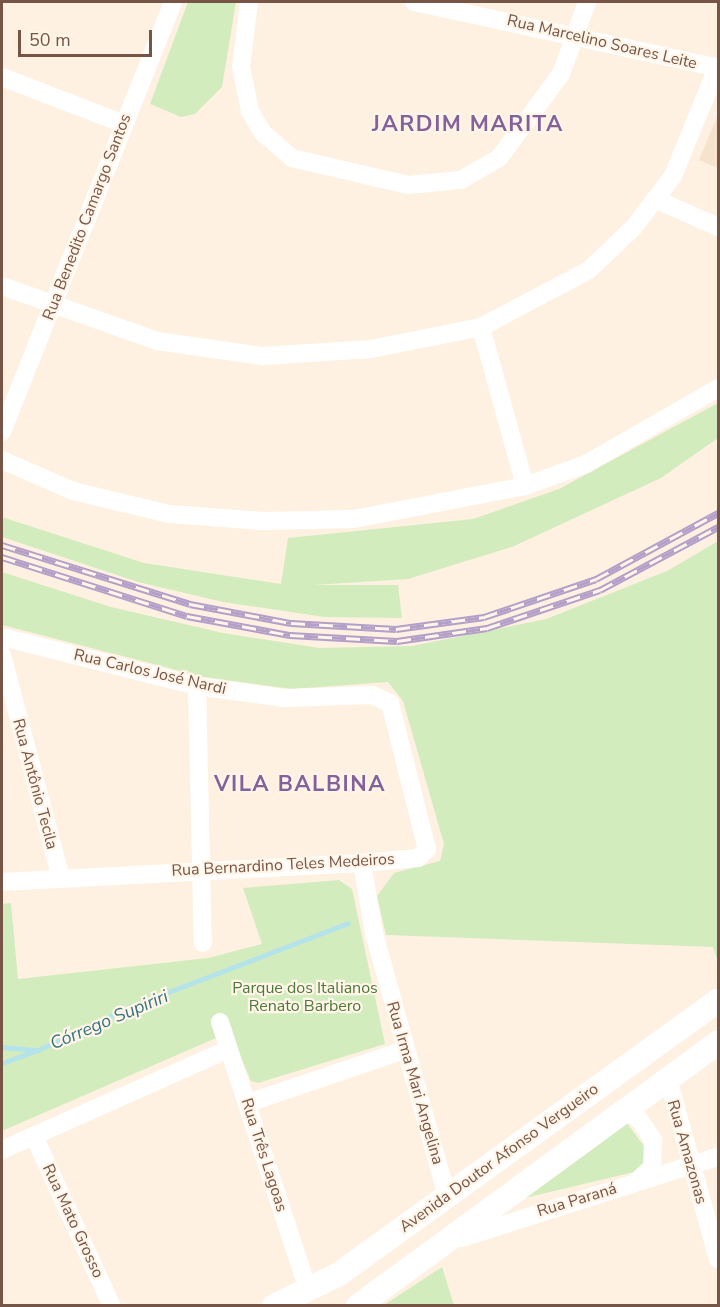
<!DOCTYPE html>
<html>
<head>
<meta charset="utf-8">
<style>
	body { margin:0 }
	#map { position:relative; width:720px; height:1307px; overflow:hidden; background:#fef1e1; font-family:"Nunito Sans",sans-serif }
	div>[style] { position:absolute }
	.residential>* { inset:0; background:#f6e3ce }
	.green>* { inset:0; background:#d3ecbe }
	.stream>* { height:5px; margin:-2.5px; padding:0 2.5px; transform-origin:2.5px; border-radius:2.5px; background:#b4e3e9 }
	.minor>* { height:18px; margin:-9px; padding:0 9px; transform-origin:9px; border-radius:9px; background:#fff }
	.secondary>* { height:24px; margin:-12px; padding:0 12px; transform-origin:12px; border-radius:12px; background:#fff }
	.rail>* { height:7px; margin-top:-3.5px; transform-origin:0; background:repeating-linear-gradient(90deg,#fff5e8 0 14px,#b39fc8 0 28px); box-sizing:border-box; border-block:2px solid #b39fc8 }
	span { translate:-50% -50%; white-space:nowrap; text-align:center; line-height:1.15; -webkit-text-stroke:4.5px #fff5e8; paint-order:stroke }
	.street-label { font-size:16px; color:#775546 }
	.park-label { font-size:16px; color:#4f783b }
	.water-label { font-size:18px; color:#38757e; font-style:italic }
	.district-label { font-size:22px; color:#85619b; font-weight:700; letter-spacing:1.5px }
	.frame { position:absolute; inset:0; border:3px solid #775546; pointer-events:none }
	.scale { position:absolute; left:18px; top:30px; width:134px; height:27px; box-sizing:border-box; border:3px solid #775546; border-top:0; padding-left:8px; font-size:18px; line-height:21px; white-space:nowrap; color:#775546; -webkit-text-stroke:4px #fff5e8; paint-order:stroke }
</style>
</head>
<body>
<div id="map">
	<div class="residential">
		<i style="clip-path:polygon(718px 115px,718px 168px,699px 160px)"></i>
	</div>
	<div class="green">
		<i style="clip-path:polygon(188px 2px,236px 2px,222px 87px,195px 114px,181px 117px,150px 104px)"></i>
		<i style="clip-path:polygon(718px 403px,718px 438px,661px 478px,512px 547px,408px 579px,314px 585px,398px 585px,402px 618px,324px 617px,223px 602px,138px 582px,2px 537px,2px 517px,144px 563px,281px 584px,288px 538px,473px 519px,559px 489px)"></i>
		<i style="clip-path:polygon(718px 541px,718px 962px,713px 947px,386px 935px,377px 896px,394px 873px,440px 861px,444px 844px,403px 701px,388px 682px,292px 689px,204px 677px,2px 625px,2px 572px,111px 607px,223px 633px,319px 648px,412px 646px,546px 619px,667px 571px)"></i>
		<i style="clip-path:polygon(339px 880px,352px 889px,385px 1044px,258px 1083px,251px 1081px,235px 1044px,216px 1038px,2px 1131px,2px 904px,11px 903px,18px 979px,208px 958px,262px 944px,243px 888px)"></i>
		<i style="clip-path:polygon(627px 1123px,646px 1149px,645px 1162px,634px 1172px,525px 1198px)"></i>
		<i style="clip-path:polygon(442px 1267px,454px 1305px,384px 1305px)"></i>
	</div>
	<div class="stream">
		<i style="left:2px;top:1047px;width:36px;rotate:5deg"></i>
		<i style="left:38px;top:1050px;width:104px;rotate:-25.1deg"></i>
		<i style="left:132px;top:1006px;width:231px;rotate:-21deg"></i>
		<i style="left:2px;top:1063px;width:33px;rotate:-20deg"></i>
	</div>
	<div class="minor">
		<i style="left:249px;top:2px;width:65px;rotate:97deg"></i>
		<i style="left:241px;top:67px;width:45px;rotate:78.4deg"></i>
		<i style="left:250px;top:111px;width:24px;rotate:60deg"></i>
		<i style="left:262px;top:132px;width:40px;rotate:41deg"></i>
		<i style="left:292px;top:158px;width:119px;rotate:13.1deg"></i>
		<i style="left:408px;top:185px;width:53px;rotate:-5.4deg"></i>
		<i style="left:461px;top:180px;width:44px;rotate:-30.1deg"></i>
		<i style="left:499px;top:158px;width:104px;rotate:-53.6deg"></i>
		<i style="left:561px;top:74px;width:77px;rotate:-70.1deg"></i>
		<i style="left:414px;top:2px;width:311px;rotate:12.2deg"></i>
		<i style="left:2px;top:77px;width:131px;rotate:21.1deg"></i>
		<i style="left:655px;top:199px;width:69px;rotate:24deg"></i>
		<i style="left:2px;top:286px;width:164px;rotate:19.5deg"></i>
		<i style="left:157px;top:341px;width:107px;rotate:8.1deg"></i>
		<i style="left:263px;top:356px;width:108px;rotate:-3.7deg"></i>
		<i style="left:371px;top:349px;width:112px;rotate:-11.3deg"></i>
		<i style="left:481px;top:327px;width:122px;rotate:-27.8deg"></i>
		<i style="left:589px;top:270px;width:62px;rotate:-43.7deg"></i>
		<i style="left:634px;top:227px;width:64px;rotate:-52.6deg"></i>
		<i style="left:673px;top:176px;width:117px;rotate:-67.8deg"></i>
		<i style="left:481px;top:327px;width:165px;rotate:74.5deg"></i>
		<i style="left:2px;top:432px;width:463px;rotate:-68.3deg"></i>
		<i style="left:2px;top:460px;width:77px;rotate:23.6deg"></i>
		<i style="left:73px;top:491px;width:99px;rotate:13.5deg"></i>
		<i style="left:169px;top:514px;width:93px;rotate:4.3deg"></i>
		<i style="left:262px;top:521px;width:92px;rotate:-1.2deg"></i>
		<i style="left:354px;top:519px;width:174px;rotate:-10.9deg"></i>
		<i style="left:525px;top:486px;width:65px;rotate:-19.8deg"></i>
		<i style="left:586px;top:464px;width:152px;rotate:-29.9deg"></i>
		<i style="left:2px;top:637px;width:201px;rotate:14.1deg"></i>
		<i style="left:197px;top:686px;width:89px;rotate:7.8deg"></i>
		<i style="left:285px;top:698px;width:87px;rotate:-2deg"></i>
		<i style="left:372px;top:695px;width:20px;rotate:24deg"></i>
		<i style="left:390px;top:703px;width:151px;rotate:75.8deg"></i>
		<i style="left:427px;top:849px;width:13px;rotate:135deg"></i>
		<i style="left:418px;top:858px;width:56px;rotate:174.9deg"></i>
		<i style="left:362px;top:863px;width:361px;rotate:177deg"></i>
		<i style="left:2px;top:655px;width:231px;rotate:75.2deg"></i>
		<i style="left:197px;top:686px;width:257px;rotate:88.7deg"></i>
		<i style="left:362px;top:863px;width:71px;rotate:80.3deg"></i>
		<i style="left:374px;top:933px;width:274px;rotate:74.5deg"></i>
		<i style="left:220px;top:1022px;width:281px;rotate:71.8deg"></i>
		<i style="left:668px;top:1079px;width:187px;rotate:74.5deg"></i>
		<i style="left:248px;top:1103px;width:166px;rotate:-18.7deg"></i>
		<i style="left:624px;top:1109px;width:18px;rotate:34deg"></i>
		<i style="left:639px;top:1119px;width:25px;rotate:56deg"></i>
		<i style="left:653px;top:1140px;width:27px;rotate:92deg"></i>
		<i style="left:652px;top:1167px;width:21px;rotate:137deg"></i>
		<i style="left:34px;top:1136px;width:187px;rotate:65.4deg"></i>
		<i style="left:2px;top:1150px;width:248px;rotate:-24deg"></i>
		<i style="left:462px;top:1238px;width:269px;rotate:-17.6deg"></i>
	</div>
	<div class="secondary">
		<i style="left:274px;top:1306px;width:72px;rotate:-26.2deg"></i>
		<i style="left:339px;top:1274px;width:467px;rotate:-35.8deg"></i>
		<i style="left:358px;top:1306px;width:446px;rotate:-36.2deg"></i>
	</div>
	<div class="rail">
		<i style="left:2px;top:545px;width:197px;rotate:17.4deg"></i>
		<i style="left:190px;top:604px;width:103px;rotate:10.7deg"></i>
		<i style="left:291px;top:623px;width:105px;rotate:3.3deg"></i>
		<i style="left:396px;top:629px;width:89px;rotate:-7.8deg"></i>
		<i style="left:484px;top:617px;width:118px;rotate:-18.7deg"></i>
		<i style="left:596px;top:579px;width:139px;rotate:-28.4deg"></i>
		<i style="left:2px;top:557px;width:194px;rotate:17.7deg"></i>
		<i style="left:187px;top:616px;width:105px;rotate:10.5deg"></i>
		<i style="left:290px;top:635px;width:107px;rotate:3.2deg"></i>
		<i style="left:397px;top:641px;width:91px;rotate:-8.2deg"></i>
		<i style="left:487px;top:628px;width:119px;rotate:-18.6deg"></i>
		<i style="left:600px;top:590px;width:134px;rotate:-28.1deg"></i>
	</div>
	<div class="street-label">
		<span style="left:602px;top:42px;rotate:13deg">Rua Marcelino Soares Leite</span>
		<span style="left:87px;top:217px;rotate:-69deg">Rua Benedito Camargo Santos</span>
		<span style="left:150px;top:672px;rotate:13deg">Rua Carlos José Nardi</span>
		<span style="left:35px;top:784px;rotate:75deg">Rua Antônio Tecila</span>
		<span style="left:283px;top:865px;rotate:-3deg">Rua Bernardino Teles Medeiros</span>
		<span style="left:415px;top:1083px;rotate:74deg">Rua Irma Mari Angelina</span>
		<span style="left:687px;top:1152px;rotate:74deg">Rua Amazonas</span>
		<span style="left:264px;top:1155px;rotate:72deg">Rua Três Lagoas</span>
		<span style="left:499px;top:1158px;rotate:-36deg">Avenida Doutor Afonso Vergueiro</span>
		<span style="left:577px;top:1200px;rotate:-17deg">Rua Paraná</span>
		<span style="left:73px;top:1221px;rotate:65deg">Rua Mato Grosso</span>
	</div>
	<div class="park-label">
		<span style="left:305px;top:997px">Parque dos Italianos<br>Renato Barbero</span>
	</div>
	<div class="water-label">
		<span style="left:109px;top:1020px;rotate:-23deg">Córrego Supiriri</span>
	</div>
	<div class="district-label">
		<span style="left:468px;top:125px">JARDIM MARITA</span>
		<span style="left:300px;top:785px">VILA BALBINA</span>
	</div>
	<div class="frame"></div>
	<div class="scale">50 m</div>
</div>
</body>
</html>
